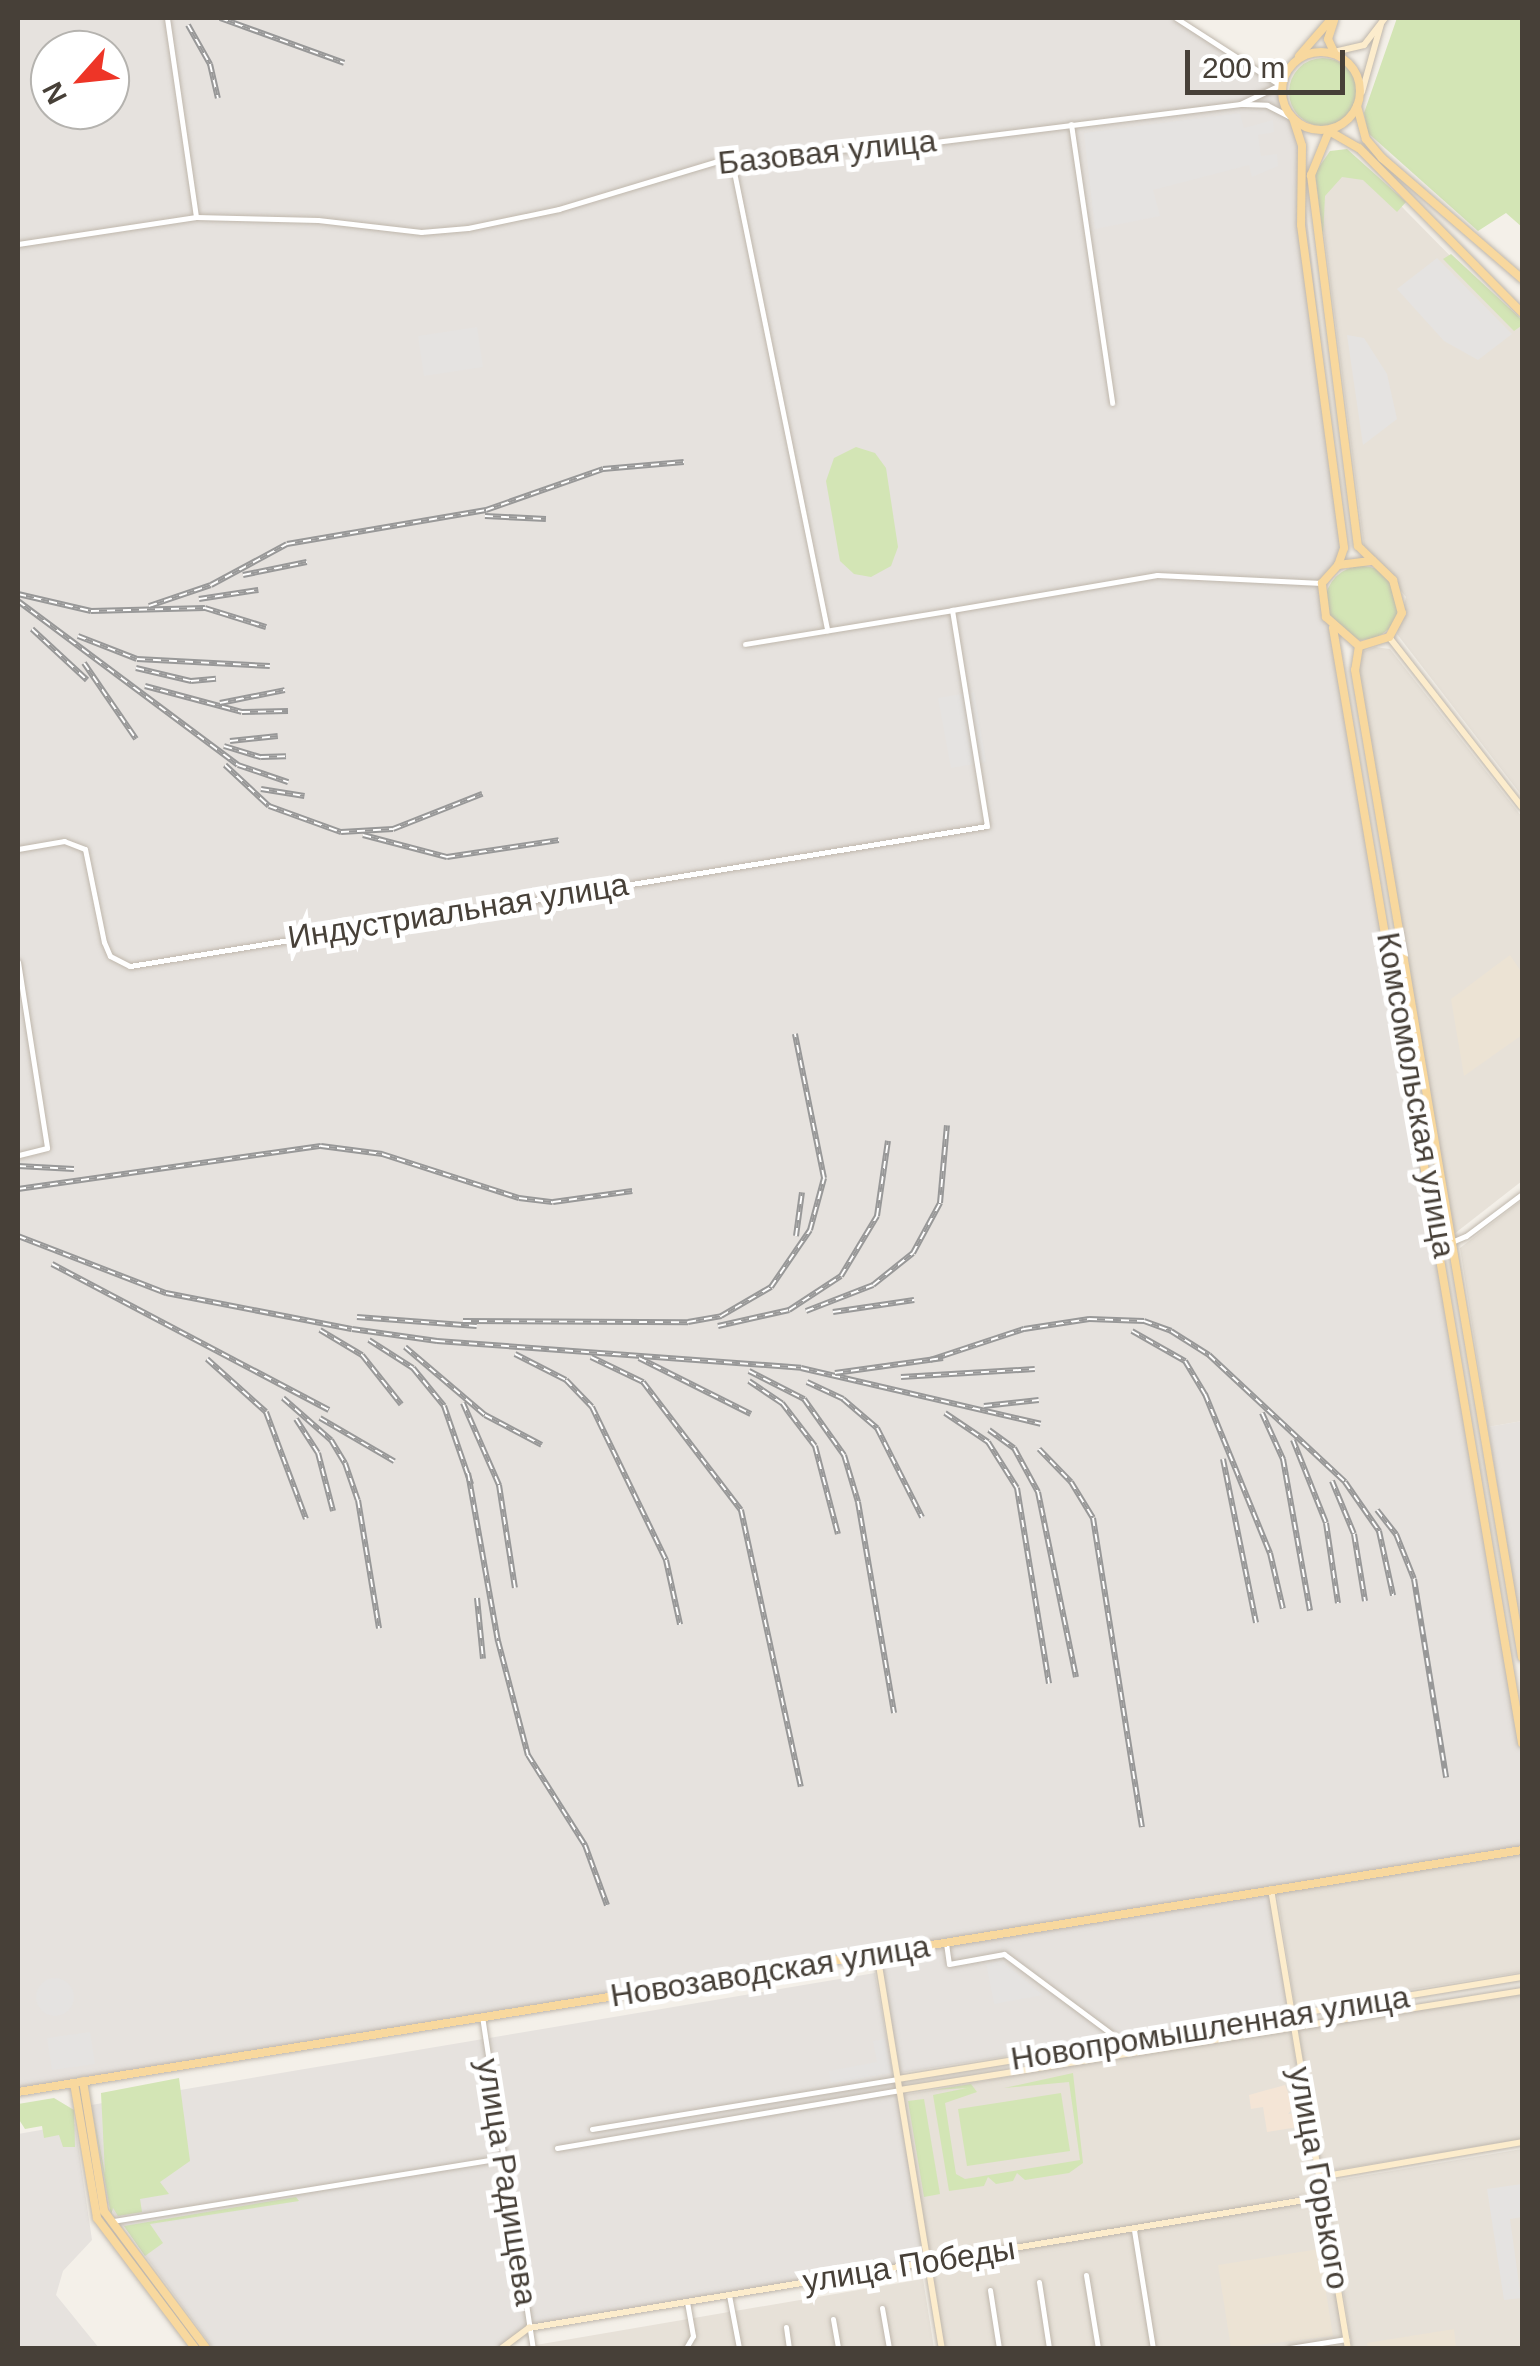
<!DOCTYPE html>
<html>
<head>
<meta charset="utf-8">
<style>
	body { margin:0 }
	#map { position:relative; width:1540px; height:2366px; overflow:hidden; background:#f4f0e9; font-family:Arial,sans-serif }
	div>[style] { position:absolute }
	.residential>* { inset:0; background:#e7e1d8 }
	.commercial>* { inset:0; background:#f4e5d6 }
	.industrial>* { inset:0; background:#e6e2de }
	.education>* { inset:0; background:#ece3d4 }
	.green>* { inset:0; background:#d3e5b5 }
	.round { border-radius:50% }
	.parking>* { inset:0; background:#e5e3e1 }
	.roads { filter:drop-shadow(0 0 2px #bfb7ac) drop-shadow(0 0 2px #bfb7ac) }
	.minor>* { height:5px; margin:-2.5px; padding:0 2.5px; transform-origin:2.5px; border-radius:2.5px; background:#fff }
	.tertiary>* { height:5px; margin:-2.5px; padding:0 2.5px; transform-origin:2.5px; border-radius:2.5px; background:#fff }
	.secondary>* { height:6px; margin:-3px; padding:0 3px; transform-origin:3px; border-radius:3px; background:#fceccc }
	.primary>* { height:8px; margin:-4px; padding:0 4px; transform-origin:4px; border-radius:4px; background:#f8d89e }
	.primary>.ring { margin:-4px; padding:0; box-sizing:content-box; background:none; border:8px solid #f8d89e; border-radius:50% }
	.rail>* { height:6px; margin-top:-3px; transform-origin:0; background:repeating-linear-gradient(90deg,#fff 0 8px,#989898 0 16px); box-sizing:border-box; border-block:2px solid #989898 }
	span { translate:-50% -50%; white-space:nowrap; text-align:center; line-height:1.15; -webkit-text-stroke:10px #fff; paint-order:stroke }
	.street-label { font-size:32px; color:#474038 }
	.frame { position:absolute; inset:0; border:20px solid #474038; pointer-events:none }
	.north { position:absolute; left:30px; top:30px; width:100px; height:100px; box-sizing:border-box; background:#fff; border:2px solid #b5b3af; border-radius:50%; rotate:243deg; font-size:28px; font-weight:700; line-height:40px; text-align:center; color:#474038 }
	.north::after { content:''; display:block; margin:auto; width:35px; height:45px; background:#ee3527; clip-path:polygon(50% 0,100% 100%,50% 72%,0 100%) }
	.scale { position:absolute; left:1185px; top:50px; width:160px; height:45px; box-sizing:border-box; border:5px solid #474038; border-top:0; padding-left:12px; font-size:30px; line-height:35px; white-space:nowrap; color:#474038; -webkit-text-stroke:8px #fff; paint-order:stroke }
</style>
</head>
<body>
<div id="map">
	<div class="residential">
		<i style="clip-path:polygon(1347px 151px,1522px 329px,1522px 796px,1397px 634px,1406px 597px,1364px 546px,1316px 169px)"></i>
		<i style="clip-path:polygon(1375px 647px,1390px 649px,1522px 817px,1522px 1181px,1454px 1234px,1357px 671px,1362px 652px)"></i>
		<i style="clip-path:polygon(1522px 1200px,1522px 1421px,1488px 1427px,1460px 1248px)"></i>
		<i style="clip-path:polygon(1522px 1854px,1522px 1972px,1295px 2008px,1277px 1893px)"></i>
		<i style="clip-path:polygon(1522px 1994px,1522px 2139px,1322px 2172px,1298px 2028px)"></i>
		<i style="clip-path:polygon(1290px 2028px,1317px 2184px,1313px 2192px,1203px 2217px,930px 2259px,902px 2095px)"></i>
		<i style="clip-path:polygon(1522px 2149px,1522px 2348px,1352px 2348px,1326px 2182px)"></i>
		<i style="clip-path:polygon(1321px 2200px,1345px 2348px,945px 2348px,931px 2265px)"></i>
		<i style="clip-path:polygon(923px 2279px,934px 2348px,526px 2348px,530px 2346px)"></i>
	</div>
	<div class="commercial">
		<i style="clip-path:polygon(1285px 2085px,1294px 2107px,1288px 2114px,1295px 2113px,1298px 2127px,1267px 2132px,1263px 2107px,1251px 2109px,1249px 2095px)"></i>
	</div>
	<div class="industrial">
		<i style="clip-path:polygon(evenodd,18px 18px,1177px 18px,1280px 85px,1298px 139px,1344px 548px,1322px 583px,1336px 631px,1522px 1743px,1522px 1850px,18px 2092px,18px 18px,50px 50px,110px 50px,110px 110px,50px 110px,50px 50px)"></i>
		<i style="clip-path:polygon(1522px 1421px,1522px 1638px,1488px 1427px)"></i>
		<i style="clip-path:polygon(1269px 1892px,1288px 2012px,900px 2073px,880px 1955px)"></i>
		<i style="clip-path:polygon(875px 1973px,926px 2261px,527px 2326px,498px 2348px,213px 2348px,106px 2202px,91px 2105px)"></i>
		<i style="clip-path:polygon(75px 2124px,92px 2240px,63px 2271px,56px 2295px,99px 2348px,18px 2348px,18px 2134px)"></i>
	</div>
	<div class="education">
		<i style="clip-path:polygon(1510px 955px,1522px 973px,1522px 1035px,1464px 1076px,1451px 999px)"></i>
		<i style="clip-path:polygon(1319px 2249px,1333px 2336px,1231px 2348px,1218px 2265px)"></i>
		<i style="clip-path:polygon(1454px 2329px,1456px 2348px,1368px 2348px,1367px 2343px)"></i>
	</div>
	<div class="green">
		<i style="clip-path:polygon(1397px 18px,1522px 18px,1522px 227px,1506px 213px,1478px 231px,1368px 133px,1364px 113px)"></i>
		<i class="round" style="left:1289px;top:58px;width:68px;height:68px"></i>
		<i style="clip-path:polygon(1347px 149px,1406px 202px,1397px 212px,1363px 180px,1342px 177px,1325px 196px,1323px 237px,1315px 173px,1330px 151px)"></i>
		<i style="clip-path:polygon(1451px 254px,1520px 318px,1521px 326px,1514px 331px,1443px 259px)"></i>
		<i style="clip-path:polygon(856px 447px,875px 453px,886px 468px,898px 547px,891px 566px,871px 577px,854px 574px,840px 561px,826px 481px,834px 458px)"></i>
		<i class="round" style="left:1325px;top:566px;width:74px;height:74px"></i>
		<i style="clip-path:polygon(1073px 2073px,1083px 2163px,1069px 2173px,1025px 2180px,1017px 2173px,1013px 2181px,996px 2184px,988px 2177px,984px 2186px,949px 2191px,933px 2095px,967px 2088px,933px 2090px,971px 2084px,977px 2092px,945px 2103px,956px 2174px,965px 2179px,1080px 2160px,1069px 2082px,1004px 2088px)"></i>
		<i style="clip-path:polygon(179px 2078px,190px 2161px,160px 2182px,169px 2194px,140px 2199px,142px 2212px,118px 2216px,113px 2208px,111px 2215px,92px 2107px,105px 2174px,101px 2093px)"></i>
		<i style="clip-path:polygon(1061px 2093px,1070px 2151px,967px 2166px,958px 2109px)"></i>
		<i style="clip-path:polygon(54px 2098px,74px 2110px,75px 2147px,63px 2147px,59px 2135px,44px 2138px,42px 2126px,25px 2129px,18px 2118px,18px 2104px)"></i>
		<i style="clip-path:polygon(924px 2099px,940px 2194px,924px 2197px,908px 2101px)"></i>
		<i style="clip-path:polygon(296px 2197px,299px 2201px,150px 2224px,163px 2243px,145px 2256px,124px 2226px)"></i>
	</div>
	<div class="parking">
		<i style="clip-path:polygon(1240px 113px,1244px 128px,1273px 120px,1274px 132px,1258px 135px,1261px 156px,1277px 154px,1278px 166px,1252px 177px,1249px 165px,1153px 190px,1160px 216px,1095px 229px,1084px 133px)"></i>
		<i style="clip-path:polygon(1437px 258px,1512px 334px,1478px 360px,1444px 341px,1397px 289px)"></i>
		<i style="clip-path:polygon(477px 327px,483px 367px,424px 376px,418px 336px)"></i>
		<i style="clip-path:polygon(1347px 335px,1364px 338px,1387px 374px,1397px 419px,1363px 445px)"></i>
		<i style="clip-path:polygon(974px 692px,986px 762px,951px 768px,938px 698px)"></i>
		<i style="clip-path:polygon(1004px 1960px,1005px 1964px,1043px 1995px,994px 2004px,986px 1964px)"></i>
		<i class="round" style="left:36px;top:1978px;width:38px;height:38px"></i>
		<i style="clip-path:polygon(90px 2032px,95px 2064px,52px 2070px,47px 2038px)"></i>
		<i style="clip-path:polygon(886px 2039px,891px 2073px,831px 2083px,829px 2071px,877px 2062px,873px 2041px)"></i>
		<i style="clip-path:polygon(1522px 2184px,1522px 2217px,1510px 2219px,1521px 2298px,1504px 2300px,1487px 2189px)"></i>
	</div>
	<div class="roads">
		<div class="minor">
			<i style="left:167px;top:18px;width:201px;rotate:81.7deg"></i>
			<i style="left:1071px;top:124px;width:282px;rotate:81.6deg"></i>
			<i style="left:731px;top:157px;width:483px;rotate:78.5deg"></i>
			<i style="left:745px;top:644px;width:210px;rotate:-9.3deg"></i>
			<i style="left:18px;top:962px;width:188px;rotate:81.1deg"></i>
			<i style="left:47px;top:1148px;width:30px;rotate:166deg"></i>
			<i style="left:946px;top:1943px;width:21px;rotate:82deg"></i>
			<i style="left:949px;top:1964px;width:56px;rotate:-10.3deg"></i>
			<i style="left:1004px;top:1954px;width:146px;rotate:36.6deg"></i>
			<i style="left:482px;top:2016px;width:336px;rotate:81.3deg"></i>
			<i style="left:592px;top:2129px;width:310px;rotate:-9.3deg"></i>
			<i style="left:557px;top:2148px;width:348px;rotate:-9.6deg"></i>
			<i style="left:113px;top:2221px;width:396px;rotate:-9.2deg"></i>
			<i style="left:1086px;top:2275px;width:74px;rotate:80.7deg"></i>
			<i style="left:1039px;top:2282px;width:67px;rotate:81.4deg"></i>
			<i style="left:990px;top:2290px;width:59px;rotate:81.2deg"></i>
			<i style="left:729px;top:2295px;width:54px;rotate:79.3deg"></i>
			<i style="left:882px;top:2308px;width:41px;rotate:80.1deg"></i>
			<i style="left:833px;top:2319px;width:29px;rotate:80deg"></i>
			<i style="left:786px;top:2327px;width:21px;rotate:82deg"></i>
			<i style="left:686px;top:2348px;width:14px;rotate:-60deg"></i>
			<i style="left:693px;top:2336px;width:35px;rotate:-100deg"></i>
			<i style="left:1290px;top:2348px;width:57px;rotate:-9.1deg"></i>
		</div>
		<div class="tertiary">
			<i style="left:1176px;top:18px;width:124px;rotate:32.8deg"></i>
			<i style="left:1243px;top:104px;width:24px;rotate:2deg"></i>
			<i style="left:1267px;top:105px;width:29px;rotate:27deg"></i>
			<i style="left:18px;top:244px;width:180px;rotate:-8.6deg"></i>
			<i style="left:196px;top:217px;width:122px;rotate:1.4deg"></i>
			<i style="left:318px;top:220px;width:104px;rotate:6.6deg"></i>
			<i style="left:421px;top:232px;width:47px;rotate:-4.9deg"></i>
			<i style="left:468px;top:228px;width:93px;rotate:-11.8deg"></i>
			<i style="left:559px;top:209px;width:180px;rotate:-16.8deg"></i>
			<i style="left:731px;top:157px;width:180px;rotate:-3.8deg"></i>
			<i style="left:911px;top:145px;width:332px;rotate:-7.1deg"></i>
			<i style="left:1240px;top:104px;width:44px;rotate:-25.4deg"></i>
			<i style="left:18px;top:849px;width:47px;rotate:-9.9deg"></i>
			<i style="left:64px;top:841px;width:22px;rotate:21deg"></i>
			<i style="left:85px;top:849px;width:95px;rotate:78.5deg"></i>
			<i style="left:104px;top:942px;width:15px;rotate:67deg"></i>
			<i style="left:110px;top:956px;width:22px;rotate:27deg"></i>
			<i style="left:130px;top:966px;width:868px;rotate:-9.28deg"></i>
			<i style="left:987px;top:826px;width:219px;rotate:-99.2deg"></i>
			<i style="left:952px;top:610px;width:208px;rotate:-9.7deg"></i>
			<i style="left:1157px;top:575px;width:165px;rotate:2.8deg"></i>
			<i style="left:1442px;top:1246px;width:26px;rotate:-23deg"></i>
			<i style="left:1466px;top:1236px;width:70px;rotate:-36.9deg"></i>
			<i style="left:1134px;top:2230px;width:120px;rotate:80.9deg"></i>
		</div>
		<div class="secondary">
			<i style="left:1334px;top:52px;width:31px;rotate:-13deg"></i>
			<i style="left:1364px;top:45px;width:34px;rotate:-52deg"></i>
			<i style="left:1362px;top:92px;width:71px;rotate:-74.4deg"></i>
			<i style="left:1389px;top:637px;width:216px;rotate:52deg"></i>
			<i style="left:1271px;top:1889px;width:465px;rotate:80.5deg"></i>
			<i style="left:877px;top:1953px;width:400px;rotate:80.7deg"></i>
			<i style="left:898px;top:2079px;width:632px;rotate:-9.28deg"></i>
			<i style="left:900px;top:2090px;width:630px;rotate:-9.04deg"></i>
			<i style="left:1320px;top:2177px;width:205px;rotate:-9.8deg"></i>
			<i style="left:502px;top:2348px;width:34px;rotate:-37deg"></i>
			<i style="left:529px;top:2328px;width:805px;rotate:-9.37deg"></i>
		</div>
		<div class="primary">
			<i class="ring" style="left:1282px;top:52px;width:70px;height:70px"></i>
			<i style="left:1334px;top:52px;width:14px;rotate:-115deg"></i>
			<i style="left:1328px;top:39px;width:20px;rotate:-72deg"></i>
			<i style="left:1299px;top:56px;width:50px;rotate:-49deg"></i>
			<i style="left:1357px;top:106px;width:34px;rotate:75deg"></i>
			<i style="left:1366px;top:139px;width:25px;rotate:50deg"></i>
			<i style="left:1382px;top:158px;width:185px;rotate:40.8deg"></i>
			<i style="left:1293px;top:118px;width:29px;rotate:72deg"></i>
			<i style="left:1302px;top:146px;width:79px;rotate:90.7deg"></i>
			<i style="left:1301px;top:225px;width:326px;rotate:82.4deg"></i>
			<i style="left:1344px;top:548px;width:18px;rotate:109deg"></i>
			<i style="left:1329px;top:131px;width:48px;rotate:112.2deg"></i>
			<i style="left:1311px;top:175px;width:374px;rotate:82.8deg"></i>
			<i style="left:1358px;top:546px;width:49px;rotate:44.2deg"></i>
			<i style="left:1393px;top:580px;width:34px;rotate:75deg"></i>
			<i style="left:1402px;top:613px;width:27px;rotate:118deg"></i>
			<i style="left:1389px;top:637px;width:31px;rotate:163deg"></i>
			<i style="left:1359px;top:646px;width:44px;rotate:-138.7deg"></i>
			<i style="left:1326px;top:617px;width:34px;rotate:-97deg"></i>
			<i style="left:1322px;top:583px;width:24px;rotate:-48deg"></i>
			<i style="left:1338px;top:565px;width:35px;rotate:-7deg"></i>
			<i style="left:1329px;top:131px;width:34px;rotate:30deg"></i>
			<i style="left:1359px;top:148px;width:232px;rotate:45.3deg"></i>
			<i style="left:1333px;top:628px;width:1131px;rotate:80.38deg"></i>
			<i style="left:1359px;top:646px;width:24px;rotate:99deg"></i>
			<i style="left:1355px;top:670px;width:1001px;rotate:80.4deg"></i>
			<i style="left:83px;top:2081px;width:132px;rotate:80.8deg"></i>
			<i style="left:104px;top:2211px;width:171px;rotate:53.3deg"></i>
			<i style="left:74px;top:2083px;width:137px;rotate:80.3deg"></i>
			<i style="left:97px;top:2218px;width:163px;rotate:53deg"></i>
			<i style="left:18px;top:2092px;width:1523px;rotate:-9.14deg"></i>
		</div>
	</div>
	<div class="rail">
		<i style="left:220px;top:18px;width:132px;rotate:19.9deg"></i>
		<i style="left:188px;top:25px;width:45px;rotate:60.6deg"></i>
		<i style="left:210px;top:64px;width:35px;rotate:77deg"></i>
		<i style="left:485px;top:516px;width:61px;rotate:2.8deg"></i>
		<i style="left:243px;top:575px;width:65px;rotate:-11.5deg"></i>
		<i style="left:18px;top:594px;width:75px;rotate:13.1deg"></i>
		<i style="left:91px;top:611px;width:114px;rotate:-1.5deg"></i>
		<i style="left:205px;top:608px;width:64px;rotate:17.3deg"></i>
		<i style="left:199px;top:599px;width:60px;rotate:-8.7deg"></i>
		<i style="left:18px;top:601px;width:274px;rotate:36.7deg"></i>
		<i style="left:238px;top:765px;width:53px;rotate:18.8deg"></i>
		<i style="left:149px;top:606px;width:65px;rotate:-18.7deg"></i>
		<i style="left:211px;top:585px;width:86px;rotate:-28.3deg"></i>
		<i style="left:287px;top:544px;width:202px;rotate:-9.7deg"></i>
		<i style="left:486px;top:510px;width:124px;rotate:-19.3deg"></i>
		<i style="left:603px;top:469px;width:81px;rotate:-4.9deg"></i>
		<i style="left:32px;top:629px;width:75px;rotate:42.8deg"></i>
		<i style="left:78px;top:636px;width:63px;rotate:21.3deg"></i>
		<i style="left:137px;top:659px;width:133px;rotate:3deg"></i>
		<i style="left:84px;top:663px;width:92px;rotate:55.6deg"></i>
		<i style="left:136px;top:668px;width:57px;rotate:13.3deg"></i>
		<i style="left:191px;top:681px;width:25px;rotate:-5deg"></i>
		<i style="left:145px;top:686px;width:100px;rotate:15deg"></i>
		<i style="left:242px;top:712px;width:46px;rotate:-1.2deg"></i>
		<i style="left:220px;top:703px;width:66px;rotate:-11.3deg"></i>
		<i style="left:230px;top:741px;width:48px;rotate:-5.9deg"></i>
		<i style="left:224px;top:746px;width:39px;rotate:17deg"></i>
		<i style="left:261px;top:757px;width:25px;rotate:-2deg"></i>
		<i style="left:225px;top:765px;width:60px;rotate:43deg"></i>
		<i style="left:269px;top:806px;width:77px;rotate:19.9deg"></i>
		<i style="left:341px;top:832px;width:52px;rotate:-3.3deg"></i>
		<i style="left:393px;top:829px;width:96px;rotate:-21.5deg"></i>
		<i style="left:261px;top:789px;width:44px;rotate:9.2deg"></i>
		<i style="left:363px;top:835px;width:87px;rotate:14.7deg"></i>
		<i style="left:447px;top:857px;width:113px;rotate:-8.6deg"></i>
		<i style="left:18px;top:1166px;width:56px;rotate:3.1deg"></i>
		<i style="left:18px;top:1189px;width:306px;rotate:-8.1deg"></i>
		<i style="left:321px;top:1146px;width:62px;rotate:7.5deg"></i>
		<i style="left:382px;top:1154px;width:144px;rotate:17.8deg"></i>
		<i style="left:519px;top:1198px;width:34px;rotate:7deg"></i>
		<i style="left:553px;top:1202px;width:80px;rotate:-7.9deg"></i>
		<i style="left:18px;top:1236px;width:159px;rotate:21.1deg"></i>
		<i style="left:166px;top:1293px;width:189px;rotate:11deg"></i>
		<i style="left:352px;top:1329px;width:86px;rotate:8deg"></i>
		<i style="left:437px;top:1341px;width:365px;rotate:4.2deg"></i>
		<i style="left:801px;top:1368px;width:246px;rotate:13.1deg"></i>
		<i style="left:796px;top:1236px;width:44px;rotate:-82.2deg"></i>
		<i style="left:52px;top:1264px;width:313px;rotate:27.8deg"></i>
		<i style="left:806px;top:1311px;width:72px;rotate:-21.2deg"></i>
		<i style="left:873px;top:1285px;width:51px;rotate:-38.7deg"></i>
		<i style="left:913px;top:1253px;width:57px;rotate:-61.6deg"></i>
		<i style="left:940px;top:1203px;width:78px;rotate:-84.9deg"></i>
		<i style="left:833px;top:1312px;width:82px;rotate:-8.4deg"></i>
		<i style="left:357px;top:1317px;width:120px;rotate:4.3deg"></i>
		<i style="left:463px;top:1321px;width:225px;rotate:0.3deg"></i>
		<i style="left:688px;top:1322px;width:34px;rotate:-10deg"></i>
		<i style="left:721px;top:1316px;width:58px;rotate:-30.1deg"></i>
		<i style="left:771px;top:1287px;width:69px;rotate:-55.6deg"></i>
		<i style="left:810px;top:1230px;width:54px;rotate:-74.9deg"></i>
		<i style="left:824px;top:1178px;width:147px;rotate:-101.4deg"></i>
		<i style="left:718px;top:1326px;width:73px;rotate:-12.7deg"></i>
		<i style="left:789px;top:1310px;width:62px;rotate:-33.2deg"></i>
		<i style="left:841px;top:1276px;width:70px;rotate:-59deg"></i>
		<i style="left:877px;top:1216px;width:76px;rotate:-81.7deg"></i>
		<i style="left:320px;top:1330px;width:49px;rotate:30.8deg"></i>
		<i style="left:362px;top:1355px;width:63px;rotate:51.5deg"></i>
		<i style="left:1132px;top:1331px;width:61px;rotate:29.5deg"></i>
		<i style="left:1185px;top:1361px;width:39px;rotate:59deg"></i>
		<i style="left:1205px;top:1394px;width:172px;rotate:67.8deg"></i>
		<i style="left:1270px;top:1553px;width:57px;rotate:76.9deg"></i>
		<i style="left:369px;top:1340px;width:52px;rotate:32.5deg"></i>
		<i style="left:413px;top:1368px;width:49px;rotate:50.8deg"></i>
		<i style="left:444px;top:1406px;width:83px;rotate:70.9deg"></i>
		<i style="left:405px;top:1347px;width:105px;rotate:40.4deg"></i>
		<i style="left:485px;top:1415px;width:64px;rotate:27.8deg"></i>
		<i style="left:515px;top:1354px;width:57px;rotate:27deg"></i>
		<i style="left:566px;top:1380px;width:37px;rotate:46deg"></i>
		<i style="left:592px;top:1407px;width:170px;rotate:64.2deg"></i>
		<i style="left:666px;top:1560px;width:66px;rotate:77.7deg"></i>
		<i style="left:591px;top:1357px;width:58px;rotate:25.7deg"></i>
		<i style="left:643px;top:1382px;width:161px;rotate:52.6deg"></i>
		<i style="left:741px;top:1510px;width:283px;rotate:77.8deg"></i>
		<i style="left:639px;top:1358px;width:125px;rotate:26.6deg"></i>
		<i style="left:207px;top:1359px;width:79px;rotate:41.9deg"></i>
		<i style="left:266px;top:1412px;width:114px;rotate:69.5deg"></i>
		<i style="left:930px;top:1360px;width:99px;rotate:-18.3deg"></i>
		<i style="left:1024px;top:1329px;width:66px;rotate:-8.7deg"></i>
		<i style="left:1089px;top:1319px;width:55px;rotate:2.1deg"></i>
		<i style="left:1144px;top:1321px;width:29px;rotate:20deg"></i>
		<i style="left:1171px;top:1331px;width:45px;rotate:32.3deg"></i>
		<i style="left:1209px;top:1355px;width:186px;rotate:43deg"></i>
		<i style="left:1345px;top:1482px;width:60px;rotate:55.2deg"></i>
		<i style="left:1379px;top:1531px;width:66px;rotate:77.7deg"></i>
		<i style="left:749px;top:1371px;width:62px;rotate:27deg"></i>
		<i style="left:804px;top:1399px;width:69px;rotate:54.5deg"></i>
		<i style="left:844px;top:1455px;width:49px;rotate:73.4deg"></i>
		<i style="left:858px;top:1502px;width:214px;rotate:80.3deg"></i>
		<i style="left:835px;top:1373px;width:109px;rotate:-7.9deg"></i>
		<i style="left:901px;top:1377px;width:134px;rotate:-3.4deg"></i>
		<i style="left:749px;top:1381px;width:40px;rotate:34deg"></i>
		<i style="left:782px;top:1403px;width:54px;rotate:52.5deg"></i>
		<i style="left:815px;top:1446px;width:91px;rotate:75.4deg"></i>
		<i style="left:807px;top:1382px;width:40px;rotate:25deg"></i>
		<i style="left:843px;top:1399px;width:45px;rotate:40.5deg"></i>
		<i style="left:877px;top:1428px;width:100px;rotate:63.2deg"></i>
		<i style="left:283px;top:1398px;width:64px;rotate:41.2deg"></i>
		<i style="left:331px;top:1440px;width:27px;rotate:59deg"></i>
		<i style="left:345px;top:1463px;width:39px;rotate:71deg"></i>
		<i style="left:358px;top:1500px;width:130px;rotate:80.7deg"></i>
		<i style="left:463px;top:1403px;width:90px;rotate:66.3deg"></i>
		<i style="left:499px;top:1485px;width:104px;rotate:81.2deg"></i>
		<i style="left:984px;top:1406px;width:55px;rotate:-6.2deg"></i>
		<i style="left:945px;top:1413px;width:52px;rotate:34deg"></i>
		<i style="left:988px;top:1442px;width:54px;rotate:57.8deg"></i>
		<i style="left:1017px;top:1488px;width:198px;rotate:80.7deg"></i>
		<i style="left:1262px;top:1413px;width:51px;rotate:65.5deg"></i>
		<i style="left:1283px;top:1459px;width:154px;rotate:79.9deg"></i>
		<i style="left:320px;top:1418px;width:86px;rotate:30.2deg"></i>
		<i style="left:296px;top:1419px;width:40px;rotate:57.1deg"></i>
		<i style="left:318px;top:1453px;width:60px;rotate:75.5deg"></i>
		<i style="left:989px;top:1430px;width:31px;rotate:36deg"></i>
		<i style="left:1014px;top:1448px;width:50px;rotate:61.4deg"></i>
		<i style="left:1038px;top:1492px;width:189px;rotate:78.4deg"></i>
		<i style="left:1293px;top:1440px;width:89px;rotate:68.3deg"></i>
		<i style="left:1326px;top:1523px;width:81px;rotate:81.5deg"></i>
		<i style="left:1039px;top:1449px;width:46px;rotate:45.9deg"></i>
		<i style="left:1071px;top:1482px;width:42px;rotate:58.6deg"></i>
		<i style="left:1093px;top:1518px;width:313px;rotate:81deg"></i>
		<i style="left:1223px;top:1459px;width:167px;rotate:78.6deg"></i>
		<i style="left:468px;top:1473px;width:171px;rotate:79.9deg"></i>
		<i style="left:498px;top:1641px;width:118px;rotate:75.3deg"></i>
		<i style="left:528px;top:1755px;width:107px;rotate:57.7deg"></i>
		<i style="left:585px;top:1845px;width:64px;rotate:69.9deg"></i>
		<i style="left:1332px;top:1481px;width:57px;rotate:67.5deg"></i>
		<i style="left:1354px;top:1534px;width:68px;rotate:80.7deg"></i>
		<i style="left:1377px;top:1510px;width:31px;rotate:52deg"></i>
		<i style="left:1396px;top:1534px;width:48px;rotate:68.2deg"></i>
		<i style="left:1414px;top:1579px;width:201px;rotate:80.8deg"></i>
		<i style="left:477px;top:1598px;width:61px;rotate:84.4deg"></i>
	</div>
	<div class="street-label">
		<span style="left:827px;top:152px;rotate:-6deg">Базовая улица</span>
		<span style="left:458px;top:911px;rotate:-9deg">Индустриальная улица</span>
		<span style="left:1416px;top:1095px;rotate:80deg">Комсомольская улица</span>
		<span style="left:770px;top:1971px;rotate:-9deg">Новозаводская улица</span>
		<span style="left:1210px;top:2028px;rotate:-9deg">Новопромышленная улица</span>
		<span style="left:1319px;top:2178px;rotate:80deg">улица Горького</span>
		<span style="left:507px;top:2182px;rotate:81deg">улица Радищева</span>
		<span style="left:909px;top:2265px;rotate:-9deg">улица Победы</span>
	</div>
	<div class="frame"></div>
	<div class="north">N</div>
	<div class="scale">200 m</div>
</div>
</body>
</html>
